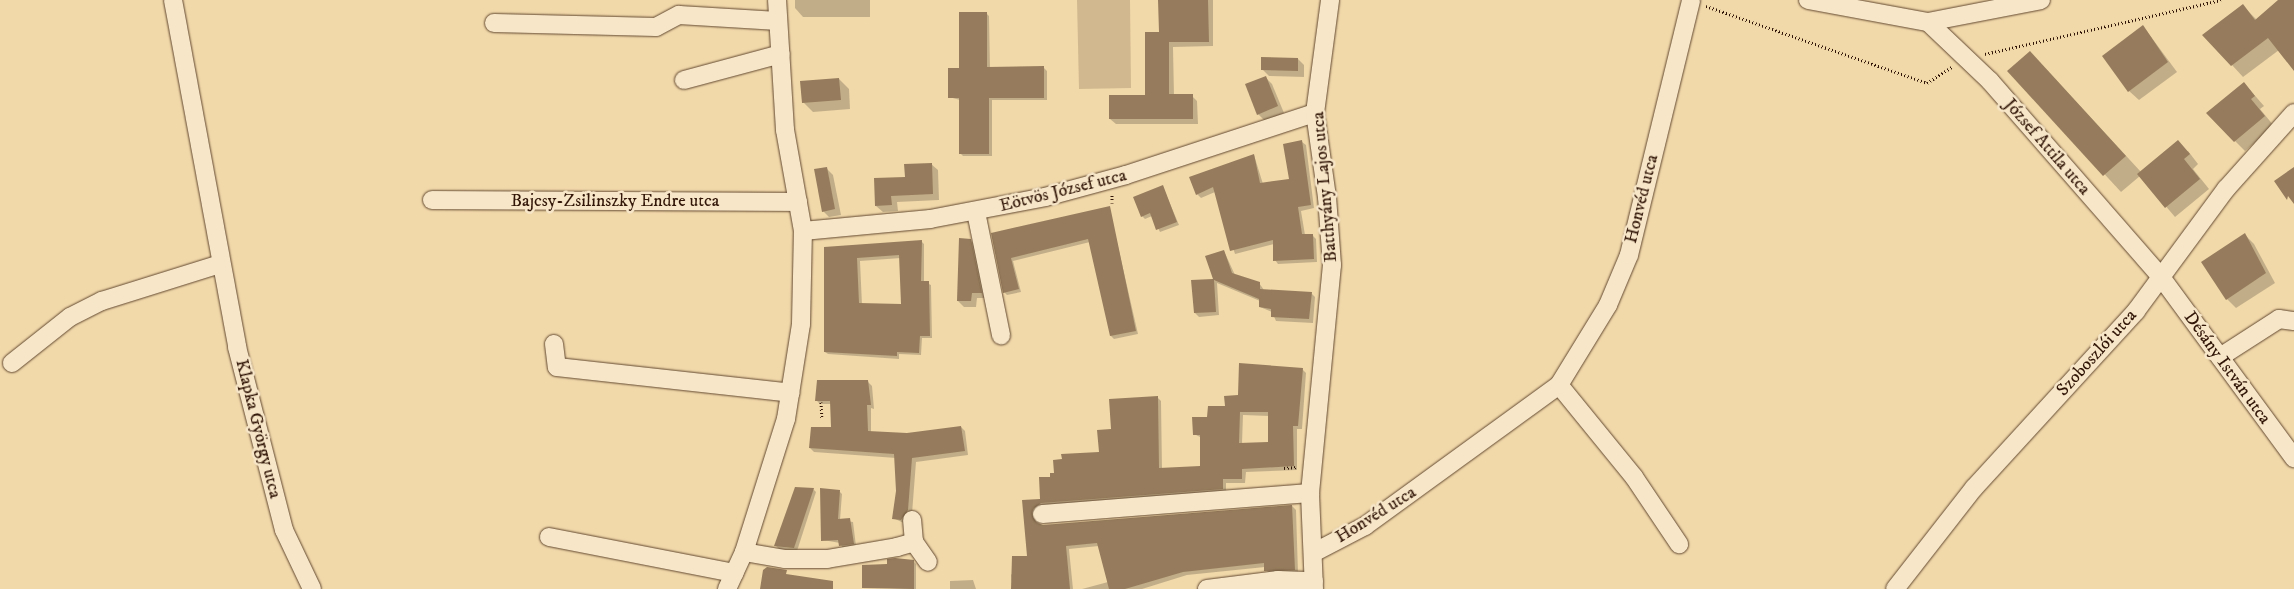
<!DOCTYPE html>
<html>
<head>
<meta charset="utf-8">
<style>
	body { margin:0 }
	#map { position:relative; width:2294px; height:589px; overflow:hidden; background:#f2d9aa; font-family:"IM FELL DW Pica",serif }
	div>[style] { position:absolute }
	.green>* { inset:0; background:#d1b88e }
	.shadow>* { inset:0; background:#0003 }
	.building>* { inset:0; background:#967c5c }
	.path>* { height:3px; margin-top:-1.5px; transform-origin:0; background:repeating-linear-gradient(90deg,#321708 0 1px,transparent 0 3.5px) }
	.roads { filter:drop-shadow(0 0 1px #624830) drop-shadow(0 0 1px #624830) }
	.minor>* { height:18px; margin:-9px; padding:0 9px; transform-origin:9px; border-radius:9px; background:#f7e6c8 }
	span { translate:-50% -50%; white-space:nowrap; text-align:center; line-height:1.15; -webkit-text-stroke:5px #f7e6c8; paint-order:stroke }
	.street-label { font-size:18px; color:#321708 }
</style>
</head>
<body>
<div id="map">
	<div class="green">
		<i style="clip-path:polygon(1077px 0,1130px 0,1131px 88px,1079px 89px)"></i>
	</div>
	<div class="shadow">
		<i style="clip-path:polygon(795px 0,870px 0,870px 17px,803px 17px,795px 8px)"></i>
		<i style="clip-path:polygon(1160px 0,1213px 0,1213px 46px,1173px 47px,1174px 96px,1192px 96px,1197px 101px,1198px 124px,1116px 124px,1110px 119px,1146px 96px,1160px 34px)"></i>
		<i style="clip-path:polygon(2279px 0,2294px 0,2294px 69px,2279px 50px,2243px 77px,2232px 65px,2243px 6px,2257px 20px)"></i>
		<i style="clip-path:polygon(986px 13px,989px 16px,990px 68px,1044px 68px,1047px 71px,1047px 100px,992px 100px,992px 156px,963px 156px,960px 153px,960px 100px,949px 97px)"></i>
		<i style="clip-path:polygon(2143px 26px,2177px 72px,2139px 100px,2129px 91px)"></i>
		<i style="clip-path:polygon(1298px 59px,1304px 65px,1304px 77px,1269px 76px,1262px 69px)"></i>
		<i style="clip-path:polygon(2047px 70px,2141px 172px,2188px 151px,2198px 164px,2193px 169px,2209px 189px,2175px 217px,2140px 176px,2121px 192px,2009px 71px)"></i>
		<i style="clip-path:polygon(1265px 77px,1272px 84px,1284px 113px,1265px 121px,1258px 114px)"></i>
		<i style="clip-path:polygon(839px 79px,849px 89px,850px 109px,813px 112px,803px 102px)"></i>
		<i style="clip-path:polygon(2244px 83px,2264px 106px,2260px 109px,2274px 126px,2245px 151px,2207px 113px)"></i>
		<i style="clip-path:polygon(1302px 142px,1306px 145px,1314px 208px,1301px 211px,1305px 235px,1312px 235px,1316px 239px,1317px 262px,1278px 264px,1275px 260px,1274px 244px,1235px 254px,1215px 192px,1201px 198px,1197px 194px,1254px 155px,1263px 184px,1290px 180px)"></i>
		<i style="clip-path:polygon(931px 164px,938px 170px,939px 200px,897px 202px,898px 211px,883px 212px,876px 206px,906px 178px)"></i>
		<i style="clip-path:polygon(826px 168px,833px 175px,841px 215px,829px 217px,823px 211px)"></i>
		<i style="clip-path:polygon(1163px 187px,1179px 225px,1160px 232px,1152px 216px,1145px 219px,1142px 216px)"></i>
		<i style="clip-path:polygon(1109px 207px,1138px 334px,1114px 339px,1111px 336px,1090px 242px,1013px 261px,1021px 292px,1007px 295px,1004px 292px,993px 234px)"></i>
		<i style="clip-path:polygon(2245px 235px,2254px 244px,2275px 283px,2236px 308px,2227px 299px)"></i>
		<i style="clip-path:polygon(970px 240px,976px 246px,987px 298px,977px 298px,976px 307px,964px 307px,958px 301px)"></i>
		<i style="clip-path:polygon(evenodd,921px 241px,924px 244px,924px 282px,931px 285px,932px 338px,922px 338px,921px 355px,899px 354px,899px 359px,828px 354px,825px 352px,825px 248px,921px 241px,901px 258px,902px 306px,862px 305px,860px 261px,901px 258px)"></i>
		<i style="clip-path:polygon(1224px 251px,1235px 275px,1259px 283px,1264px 290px,1311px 293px,1315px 297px,1313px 323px,1276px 321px,1272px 312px,1260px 307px,1260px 301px,1217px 283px,1219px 315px,1199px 317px,1195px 313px,1193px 282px,1215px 280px)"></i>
		<i style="clip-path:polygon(evenodd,1302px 369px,1306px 373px,1302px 429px,1297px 429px,1297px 470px,1246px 472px,1245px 483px,1226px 483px,1226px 493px,1039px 509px,1035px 519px,1043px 526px,1292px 506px,1296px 510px,1298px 573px,1269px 574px,1265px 567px,1187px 575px,1142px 589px,1082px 589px,1108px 582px,1099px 546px,1069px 549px,1073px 589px,1013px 589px,1011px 575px,1028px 557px,1023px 502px,1041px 500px,1051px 478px,1100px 453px,1112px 430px,1157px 397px,1161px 401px,1162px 469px,1202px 468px,1202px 438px,1194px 434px,1209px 418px,1239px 397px,1302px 369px,1243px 415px,1269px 416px,1269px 444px,1242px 444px,1243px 415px)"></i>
		<i style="clip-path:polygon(868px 382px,872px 386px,874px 409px,871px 408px,871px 432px,907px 434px,961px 427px,965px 431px,968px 455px,916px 462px,912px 514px,906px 524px,893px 518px,898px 491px,896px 458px,814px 452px,810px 448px,832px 429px,831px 404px,820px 404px,816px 400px)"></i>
		<i style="clip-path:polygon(813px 489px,816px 492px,797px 551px,779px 549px,776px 546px)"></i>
		<i style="clip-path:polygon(839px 491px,842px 494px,840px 520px,853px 522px,856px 546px,843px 548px,840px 543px,823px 540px)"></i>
		<i style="clip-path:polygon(913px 561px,916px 564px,916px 589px,864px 587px)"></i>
		<i style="clip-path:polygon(973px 580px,976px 589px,950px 589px,950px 581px)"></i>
	</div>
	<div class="building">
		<i style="clip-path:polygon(1158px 0,1208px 0,1209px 42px,1169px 42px,1169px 94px,1193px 94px,1193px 119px,1109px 119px,1109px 95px,1145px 95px,1145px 32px,1159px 32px)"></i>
		<i style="clip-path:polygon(2278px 0,2294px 0,2294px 71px,2268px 38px,2231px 66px,2202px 35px,2243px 4px,2255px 20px)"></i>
		<i style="clip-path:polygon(959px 12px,987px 12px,987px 67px,1044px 66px,1044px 98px,989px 98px,989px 154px,959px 154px,959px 98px,948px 98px,948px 68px,959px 68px)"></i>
		<i style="clip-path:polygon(2143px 25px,2168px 62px,2128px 92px,2102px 56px)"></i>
		<i style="clip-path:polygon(2030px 51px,2126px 156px,2103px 176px,2007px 71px)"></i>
		<i style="clip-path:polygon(1261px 57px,1298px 58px,1298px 71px,1261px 70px)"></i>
		<i style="clip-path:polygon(1266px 76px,1278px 106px,1257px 115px,1245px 84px)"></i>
		<i style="clip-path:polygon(839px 78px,841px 100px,802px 103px,800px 81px)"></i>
		<i style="clip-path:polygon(2244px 82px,2255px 96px,2251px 99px,2265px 116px,2234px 142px,2206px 113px)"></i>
		<i style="clip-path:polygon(1302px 140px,1311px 205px,1298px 207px,1302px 234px,1313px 234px,1314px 259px,1273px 261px,1273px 240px,1230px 251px,1213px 187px,1196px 195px,1189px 177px,1254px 154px,1260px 183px,1289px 179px,1283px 144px)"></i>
		<i style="clip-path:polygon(2178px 140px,2190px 154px,2184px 159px,2200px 179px,2165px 208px,2137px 174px)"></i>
		<i style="clip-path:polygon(932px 163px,933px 194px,891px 196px,892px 205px,875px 206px,874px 178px,905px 177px,904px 164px)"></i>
		<i style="clip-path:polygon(827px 167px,835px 209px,822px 212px,814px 169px)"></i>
		<i style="clip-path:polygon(2294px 167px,2294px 204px,2288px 196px,2287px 200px,2274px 181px)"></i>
		<i style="clip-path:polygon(1163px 185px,1177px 222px,1156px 230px,1150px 213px,1141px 217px,1133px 197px)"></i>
		<i style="clip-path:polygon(1110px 206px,1136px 331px,1110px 336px,1088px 239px,1011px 258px,1019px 289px,1003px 293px,991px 233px)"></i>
		<i style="clip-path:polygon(2245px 233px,2266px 273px,2226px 300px,2201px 262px)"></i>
		<i style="clip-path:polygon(959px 238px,971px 239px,982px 293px,972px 293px,971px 301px,957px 301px)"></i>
		<i style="clip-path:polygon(evenodd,922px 240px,921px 281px,929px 281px,930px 336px,920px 336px,919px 353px,897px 352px,897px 356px,824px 352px,824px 247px,922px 240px,899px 255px,901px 304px,859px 303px,857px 258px,899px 255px)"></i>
		<i style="clip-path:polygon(1224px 250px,1232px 273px,1260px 282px,1260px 289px,1312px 292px,1309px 319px,1271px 317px,1271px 309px,1259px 307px,1259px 299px,1214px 280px,1216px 312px,1194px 313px,1191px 280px,1213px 279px,1205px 256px)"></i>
		<i style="clip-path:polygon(evenodd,1239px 363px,1303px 368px,1298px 426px,1293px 426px,1294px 466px,1242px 469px,1242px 479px,1223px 479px,1223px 489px,1041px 503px,1033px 509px,1032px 515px,1037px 523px,1043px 525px,1292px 505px,1295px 570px,1264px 571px,1264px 563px,1183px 572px,1125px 589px,1109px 589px,1097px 543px,1066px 546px,1070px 589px,1011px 589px,1012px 556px,1027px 556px,1022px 500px,1040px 499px,1039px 477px,1050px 477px,1050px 473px,1054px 473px,1053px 460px,1062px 459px,1061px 454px,1099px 452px,1097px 430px,1111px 429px,1109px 399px,1158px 396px,1159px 468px,1200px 466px,1200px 435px,1193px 435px,1192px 417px,1207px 417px,1208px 406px,1225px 406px,1224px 396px,1238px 395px,1239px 363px,1240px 412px,1268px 412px,1268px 442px,1239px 443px,1240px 412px)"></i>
		<i style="clip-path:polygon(817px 380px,868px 380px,871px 405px,867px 405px,868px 431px,907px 433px,961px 426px,965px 451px,912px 458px,908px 510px,901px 520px,892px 519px,896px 491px,894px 454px,809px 448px,811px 427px,831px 427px,830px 401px,815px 401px)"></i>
		<i style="clip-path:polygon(795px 487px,814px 488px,794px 548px,774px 546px)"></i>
		<i style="clip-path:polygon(820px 488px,840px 490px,838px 519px,850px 518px,854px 544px,839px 546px,838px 540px,821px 541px)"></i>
		<i style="clip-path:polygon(895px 558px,914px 560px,914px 589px,862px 588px,862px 565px,887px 564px,887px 559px)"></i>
		<i style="clip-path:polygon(767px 567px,787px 570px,786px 574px,833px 581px,833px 589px,760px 589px,763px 570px)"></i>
	</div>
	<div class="path">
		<i style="left:1706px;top:6px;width:234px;rotate:19.2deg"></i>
		<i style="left:1927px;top:83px;width:30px;rotate:-33deg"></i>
		<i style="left:1985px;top:54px;width:242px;rotate:-12.9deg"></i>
		<i style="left:1112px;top:195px;width:8px;rotate:90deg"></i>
		<i style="left:821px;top:402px;width:17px;rotate:87deg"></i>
		<i style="left:1284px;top:468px;width:13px;rotate:-4deg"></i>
	</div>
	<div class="roads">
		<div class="minor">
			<i style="left:173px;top:0;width:353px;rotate:79.5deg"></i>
			<i style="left:237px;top:347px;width:189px;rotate:75.6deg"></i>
			<i style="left:284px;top:530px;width:65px;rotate:64.6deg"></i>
			<i style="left:1808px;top:0;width:122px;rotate:10.4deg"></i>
			<i style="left:1928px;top:22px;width:115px;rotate:-11deg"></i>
			<i style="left:1928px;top:22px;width:86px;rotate:43.6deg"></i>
			<i style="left:1990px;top:81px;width:260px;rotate:48.9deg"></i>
			<i style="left:2161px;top:277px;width:225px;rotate:53.7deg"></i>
			<i style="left:494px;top:23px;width:162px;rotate:1.4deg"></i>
			<i style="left:656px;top:27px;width:26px;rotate:-28deg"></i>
			<i style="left:679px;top:15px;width:99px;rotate:3.5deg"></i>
			<i style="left:684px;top:80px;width:100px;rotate:-15deg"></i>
			<i style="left:432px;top:200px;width:366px;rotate:0.3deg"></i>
			<i style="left:976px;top:212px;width:126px;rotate:78.5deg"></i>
			<i style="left:803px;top:231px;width:128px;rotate:-5.4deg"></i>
			<i style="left:930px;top:219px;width:117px;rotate:-10.8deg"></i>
			<i style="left:1045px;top:197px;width:84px;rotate:-15.2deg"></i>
			<i style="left:1126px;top:175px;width:199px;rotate:-18.2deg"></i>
			<i style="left:554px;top:344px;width:23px;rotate:83deg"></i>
			<i style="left:557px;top:367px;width:235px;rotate:6.3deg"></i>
			<i style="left:2220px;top:357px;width:70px;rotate:-32.8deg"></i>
			<i style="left:2279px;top:319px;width:15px;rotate:8deg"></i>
			<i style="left:12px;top:363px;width:74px;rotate:-38.4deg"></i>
			<i style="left:70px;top:317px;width:36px;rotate:-27deg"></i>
			<i style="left:102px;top:301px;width:124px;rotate:-17.4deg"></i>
			<i style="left:1559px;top:385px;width:119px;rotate:50.8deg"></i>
			<i style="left:1634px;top:477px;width:81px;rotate:56.1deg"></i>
			<i style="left:1042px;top:514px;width:269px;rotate:-4.5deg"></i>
			<i style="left:549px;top:537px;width:189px;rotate:11deg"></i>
			<i style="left:914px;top:542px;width:24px;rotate:55deg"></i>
			<i style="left:744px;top:552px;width:42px;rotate:9.7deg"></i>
			<i style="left:785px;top:559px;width:42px"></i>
			<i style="left:827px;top:559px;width:71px;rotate:-9.7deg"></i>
			<i style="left:897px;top:547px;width:18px;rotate:-16deg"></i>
			<i style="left:914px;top:542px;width:22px;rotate:-95deg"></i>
			<i style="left:1313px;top:553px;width:59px;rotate:-27.4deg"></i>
			<i style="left:1365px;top:526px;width:240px;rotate:-36deg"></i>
			<i style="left:1559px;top:385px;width:94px;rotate:-58.5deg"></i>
			<i style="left:1608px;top:305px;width:54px;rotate:-67.2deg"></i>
			<i style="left:1629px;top:255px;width:262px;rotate:-76.3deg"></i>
			<i style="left:727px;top:589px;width:41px;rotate:-65.3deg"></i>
			<i style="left:744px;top:552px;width:139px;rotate:-72.5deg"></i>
			<i style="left:786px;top:419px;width:96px;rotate:-81deg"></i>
			<i style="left:801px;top:324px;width:93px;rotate:-88.8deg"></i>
			<i style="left:803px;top:231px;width:103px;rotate:-100.1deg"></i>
			<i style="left:785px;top:130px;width:130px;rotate:-93.5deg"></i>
			<i style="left:1207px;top:589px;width:72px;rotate:-7.2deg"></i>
			<i style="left:1278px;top:580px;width:36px;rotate:2deg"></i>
			<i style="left:1314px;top:589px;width:96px;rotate:-92.4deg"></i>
			<i style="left:1310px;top:493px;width:229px;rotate:-84.5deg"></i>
			<i style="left:1332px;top:265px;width:68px;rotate:-94.2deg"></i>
			<i style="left:1327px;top:197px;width:85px;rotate:-98.1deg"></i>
			<i style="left:1315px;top:113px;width:114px;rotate:-82.4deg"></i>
			<i style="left:1895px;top:589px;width:128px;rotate:-52deg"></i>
			<i style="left:1974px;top:488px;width:240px;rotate:-47.5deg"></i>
			<i style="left:2136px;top:311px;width:152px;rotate:-53.6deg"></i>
			<i style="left:2226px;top:189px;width:102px;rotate:-48.2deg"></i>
		</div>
	</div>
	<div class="street-label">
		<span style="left:2047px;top:147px;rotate:49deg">József Attila utca</span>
		<span style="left:1325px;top:187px;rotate:-95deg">Batthyány Lajos utca</span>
		<span style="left:1063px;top:191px;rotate:-14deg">Eötvös József utca</span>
		<span style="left:1642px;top:199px;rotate:-76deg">Honvéd utca</span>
		<span style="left:615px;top:201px">Bajcsy-Zsilinszky Endre utca</span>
		<span style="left:2097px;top:353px;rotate:-48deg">Szoboszlói utca</span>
		<span style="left:2227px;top:368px;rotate:54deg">Désány István utca</span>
		<span style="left:258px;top:429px;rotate:76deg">Klapka György utca</span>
		<span style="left:1376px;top:515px;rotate:-32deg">Honvéd utca</span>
	</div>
</div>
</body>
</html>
